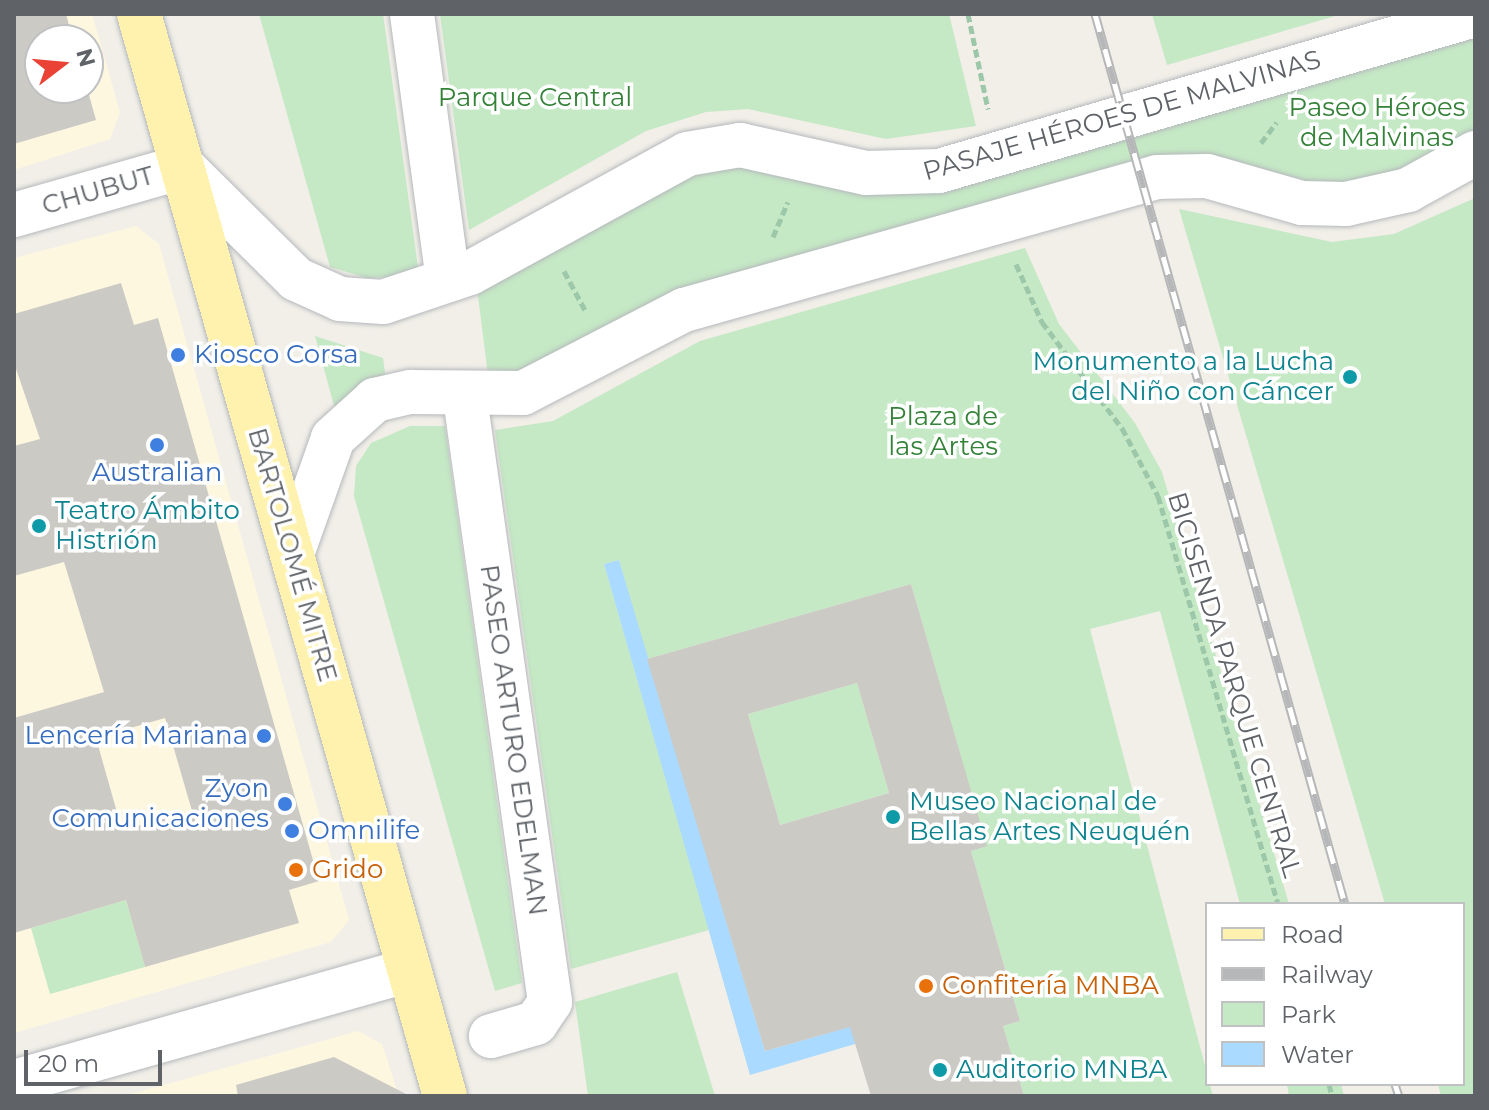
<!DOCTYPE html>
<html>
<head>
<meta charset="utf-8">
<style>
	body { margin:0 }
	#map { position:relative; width:1489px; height:1110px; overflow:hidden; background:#f1efe8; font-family:Montserrat,sans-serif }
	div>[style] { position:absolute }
	.commercial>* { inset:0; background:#fef7e0 }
	.green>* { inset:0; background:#c5e8c5 }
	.water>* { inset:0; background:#aadaff }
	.building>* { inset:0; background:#cccac5 }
	.path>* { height:5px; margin-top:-2.5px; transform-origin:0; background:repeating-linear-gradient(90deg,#9cc7a9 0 8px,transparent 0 12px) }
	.roads { filter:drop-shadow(0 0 2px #b5b8bc) drop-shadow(0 0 2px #b5b8bc) }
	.minor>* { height:44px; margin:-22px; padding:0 22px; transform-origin:22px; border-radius:22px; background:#fff }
	.major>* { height:44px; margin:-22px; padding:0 22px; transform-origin:22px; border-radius:22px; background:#fff2af }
	.rail>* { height:9px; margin-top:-4.5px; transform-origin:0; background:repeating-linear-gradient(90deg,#fff 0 18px,#b6b7b8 0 36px); box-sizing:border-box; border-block:2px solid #b6b7b8 }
	.dots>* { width:22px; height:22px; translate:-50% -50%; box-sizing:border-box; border:4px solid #fff; border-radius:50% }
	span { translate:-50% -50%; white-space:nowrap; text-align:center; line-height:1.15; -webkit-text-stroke:7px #fff; paint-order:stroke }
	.park-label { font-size:26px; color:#348238 }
	.street-label { font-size:26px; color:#5f6368 }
	.shop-label { font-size:26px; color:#366cbe }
	.left { translate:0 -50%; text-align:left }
	.right { translate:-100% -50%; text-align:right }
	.culture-label { font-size:26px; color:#0d838f }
	.food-label { font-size:26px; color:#c56008 }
	.frame { position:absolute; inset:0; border:16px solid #5f6368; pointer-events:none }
	.legend { position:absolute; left:1205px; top:902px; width:260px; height:184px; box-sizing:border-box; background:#fff; border:2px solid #bfc1c3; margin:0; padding:10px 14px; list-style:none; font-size:24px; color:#5f6368 }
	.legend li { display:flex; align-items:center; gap:16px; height:40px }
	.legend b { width:40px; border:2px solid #bfc1c3 }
	.north { position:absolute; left:24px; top:24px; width:80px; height:80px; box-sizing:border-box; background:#fff; border:2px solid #bfc1c3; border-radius:50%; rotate:74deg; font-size:22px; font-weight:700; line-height:32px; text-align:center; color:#5f6368 }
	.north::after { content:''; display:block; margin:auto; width:28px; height:36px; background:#ea4335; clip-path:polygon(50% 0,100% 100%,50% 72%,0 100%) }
	.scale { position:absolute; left:24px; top:1050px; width:138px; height:36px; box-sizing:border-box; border:4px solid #5f6368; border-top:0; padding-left:10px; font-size:24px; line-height:28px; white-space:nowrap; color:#5f6368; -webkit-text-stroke:6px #fff; paint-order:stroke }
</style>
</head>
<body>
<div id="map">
	<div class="commercial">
		<i style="clip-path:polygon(evenodd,14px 14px,92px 14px,120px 112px,110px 139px,14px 170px,14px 14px,40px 40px,88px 40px,88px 88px,40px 88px,40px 40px)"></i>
		<i style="clip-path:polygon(136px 226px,159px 244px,349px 920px,331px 942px,14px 1033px,14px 258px)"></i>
		<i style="clip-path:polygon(358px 1031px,382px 1044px,399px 1096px,124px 1096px)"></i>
	</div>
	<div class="green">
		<i style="clip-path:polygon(259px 14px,383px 14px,419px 275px,367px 278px,330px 267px)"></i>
		<i style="clip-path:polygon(440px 14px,949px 14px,976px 126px,886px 139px,748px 109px,706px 112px,646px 131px,469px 230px)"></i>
		<i style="clip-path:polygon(1152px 14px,1342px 14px,1167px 65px)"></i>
		<i style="clip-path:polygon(1475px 31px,1475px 135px,1446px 157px,1340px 188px,1222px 165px,489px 383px,477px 288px,659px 183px,718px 163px,822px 179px)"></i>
		<i style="clip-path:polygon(1475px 198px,1475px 1096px,1441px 1096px,1438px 1084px,1463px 1084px,1463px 904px,1385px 904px,1179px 209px,1332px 242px,1394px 234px)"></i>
		<i style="clip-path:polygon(1025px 248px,1059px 324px,1135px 423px,1162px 472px,1289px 904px,1240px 904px,1160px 611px,1090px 629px,1213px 1096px,1024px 1096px,1003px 1026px,1020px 1021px,971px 851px,986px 846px,911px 584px,647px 659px,619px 560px,604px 564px,709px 930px,571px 969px,495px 430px,553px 421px,700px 341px)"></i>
		<i style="clip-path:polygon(315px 336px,383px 358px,386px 380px,336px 413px)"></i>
		<i style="clip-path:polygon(445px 426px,522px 983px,495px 991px,354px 496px,356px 466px,371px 443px,410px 426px)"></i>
		<i style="clip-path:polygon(857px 683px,889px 793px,780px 825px,748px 714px)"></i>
		<i style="clip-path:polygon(126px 900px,145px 967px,50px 994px,31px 928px)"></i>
		<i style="clip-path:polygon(677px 972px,715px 1096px,588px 1096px,575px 1002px)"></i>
		<i style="clip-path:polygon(1287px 1084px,1341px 1084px,1344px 1096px,1289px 1096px)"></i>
	</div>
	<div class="water">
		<i style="clip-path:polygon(619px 560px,765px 1051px,894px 1014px,855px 1044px,750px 1075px,604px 564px)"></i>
	</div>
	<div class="building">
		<i style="clip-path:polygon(14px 14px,66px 14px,73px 40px,40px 40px,40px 88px,87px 88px,96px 120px,14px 144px)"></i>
		<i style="clip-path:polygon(evenodd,121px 283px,134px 325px,158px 318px,319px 881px,289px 890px,299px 923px,145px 967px,126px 900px,14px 933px,14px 718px,104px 692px,64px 562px,14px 576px,14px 446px,40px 439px,14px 363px,14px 314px,121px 283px,165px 718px,192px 811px,122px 830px,96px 738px,165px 718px)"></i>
		<i style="clip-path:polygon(evenodd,911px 584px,987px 846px,971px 851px,1020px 1021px,1003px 1026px,1024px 1096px,871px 1096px,850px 1027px,765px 1051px,647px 659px,911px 584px,857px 683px,889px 793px,780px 825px,748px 714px,857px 683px)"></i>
		<i style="clip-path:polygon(334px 1057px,410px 1096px,238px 1096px,236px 1085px)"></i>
	</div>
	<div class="path">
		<i style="left:968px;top:14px;width:97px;rotate:78.1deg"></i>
		<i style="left:1261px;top:143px;width:26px;rotate:-53deg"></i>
		<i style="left:773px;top:237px;width:38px;rotate:-67deg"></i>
		<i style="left:1016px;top:264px;width:64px;rotate:65.9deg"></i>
		<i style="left:1042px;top:322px;width:133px;rotate:53deg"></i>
		<i style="left:1122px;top:428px;width:77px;rotate:62.1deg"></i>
		<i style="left:1158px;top:496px;width:425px;rotate:73.6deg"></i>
		<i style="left:564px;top:271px;width:44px;rotate:61.7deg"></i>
		<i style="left:1329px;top:1084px;width:12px;rotate:76deg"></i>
	</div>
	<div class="roads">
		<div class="minor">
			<i style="left:412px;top:14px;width:252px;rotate:82.3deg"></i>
			<i style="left:14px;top:215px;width:176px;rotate:-15.9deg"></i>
			<i style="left:183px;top:167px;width:159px;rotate:44.7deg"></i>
			<i style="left:296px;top:279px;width:48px;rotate:24.4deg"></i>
			<i style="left:340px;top:299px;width:43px;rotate:4deg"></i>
			<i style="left:383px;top:302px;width:92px;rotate:-18.4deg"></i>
			<i style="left:470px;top:273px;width:247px;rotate:-28.7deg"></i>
			<i style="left:687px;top:154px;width:54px;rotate:-9.6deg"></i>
			<i style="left:740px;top:145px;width:129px;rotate:12.5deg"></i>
			<i style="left:866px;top:173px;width:73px;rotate:-1.6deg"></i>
			<i style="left:939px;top:171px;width:558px;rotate:-16.23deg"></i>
			<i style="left:466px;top:405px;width:603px;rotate:81.99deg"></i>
			<i style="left:550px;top:1002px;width:25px;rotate:124deg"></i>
			<i style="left:536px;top:1023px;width:47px;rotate:163.9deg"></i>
			<i style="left:292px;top:554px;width:123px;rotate:-70.5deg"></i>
			<i style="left:333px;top:438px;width:57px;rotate:-42.1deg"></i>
			<i style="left:375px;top:400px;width:37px;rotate:-13deg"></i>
			<i style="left:411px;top:392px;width:112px;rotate:0.5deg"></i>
			<i style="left:523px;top:393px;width:181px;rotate:-27.3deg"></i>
			<i style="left:684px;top:310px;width:491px;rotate:-15.7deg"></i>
			<i style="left:1157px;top:177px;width:50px;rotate:-1.1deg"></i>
			<i style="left:1207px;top:176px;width:99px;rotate:15.9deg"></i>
			<i style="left:1302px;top:203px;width:44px;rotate:1.3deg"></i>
			<i style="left:1346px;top:204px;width:64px;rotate:-12.7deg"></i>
			<i style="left:1408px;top:190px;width:77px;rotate:-28.9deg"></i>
			<i style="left:14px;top:1082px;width:411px;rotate:-15.8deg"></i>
		</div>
		<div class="major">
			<i style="left:139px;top:14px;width:1124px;rotate:74.21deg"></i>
		</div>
	</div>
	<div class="rail">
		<i style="left:1095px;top:14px;width:924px;rotate:74.31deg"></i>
		<i style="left:1395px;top:1084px;width:13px;rotate:72deg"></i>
	</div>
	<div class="dots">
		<i style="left:178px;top:355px;background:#3f7fe0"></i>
		<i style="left:1350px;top:377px;background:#0f9aa8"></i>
		<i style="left:157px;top:445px;background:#3f7fe0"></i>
		<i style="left:39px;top:526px;background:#0f9aa8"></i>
		<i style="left:264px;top:736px;background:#3f7fe0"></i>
		<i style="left:285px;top:804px;background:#3f7fe0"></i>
		<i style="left:893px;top:817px;background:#0f9aa8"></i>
		<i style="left:292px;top:831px;background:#3f7fe0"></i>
		<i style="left:296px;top:870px;background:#e8710a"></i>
		<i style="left:926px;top:986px;background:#e8710a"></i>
		<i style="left:940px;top:1070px;background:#0f9aa8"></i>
	</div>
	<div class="park-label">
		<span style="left:535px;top:98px">Parque Central</span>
		<span style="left:1377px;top:123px">Paseo Héroes<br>de Malvinas</span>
		<span style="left:943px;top:432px">Plaza de<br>las Artes</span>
	</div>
	<div class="street-label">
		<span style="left:1122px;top:116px;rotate:-16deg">PASAJE HÉROES DE MALVINAS</span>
		<span style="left:98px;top:191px;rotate:-16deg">CHUBUT</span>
		<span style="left:292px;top:555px;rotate:74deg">BARTOLOMÉ MITRE</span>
		<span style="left:1234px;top:685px;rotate:73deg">BICISENDA PARQUE CENTRAL</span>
		<span style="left:513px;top:740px;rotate:82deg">PASEO ARTURO EDELMAN</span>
	</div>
	<div class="shop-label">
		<span class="left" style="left:194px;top:355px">Kiosco Corsa</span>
		<span style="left:157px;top:473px">Australian</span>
		<span class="right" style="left:248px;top:736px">Lencería Mariana</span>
		<span class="right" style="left:269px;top:804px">Zyon<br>Comunicaciones</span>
		<span class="left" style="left:308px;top:831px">Omnilife</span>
	</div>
	<div class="culture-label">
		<span class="right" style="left:1334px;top:377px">Monumento a la Lucha<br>del Niño con Cáncer</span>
		<span class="left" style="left:55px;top:526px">Teatro Ámbito<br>Histrión</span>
		<span class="left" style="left:909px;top:817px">Museo Nacional de<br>Bellas Artes Neuquén</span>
		<span class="left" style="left:956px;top:1070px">Auditorio MNBA</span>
	</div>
	<div class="food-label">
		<span class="left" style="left:312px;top:870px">Grido</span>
		<span class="left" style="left:942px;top:986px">Confitería MNBA</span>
	</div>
	<div class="frame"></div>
	<ul class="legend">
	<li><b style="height:10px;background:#fff2af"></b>Road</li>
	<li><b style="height:10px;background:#b6b7b8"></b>Railway</li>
	<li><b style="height:22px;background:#c5e8c5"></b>Park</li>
	<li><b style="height:22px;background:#aadaff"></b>Water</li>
	</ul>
	<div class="north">N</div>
	<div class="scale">20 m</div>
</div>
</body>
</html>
